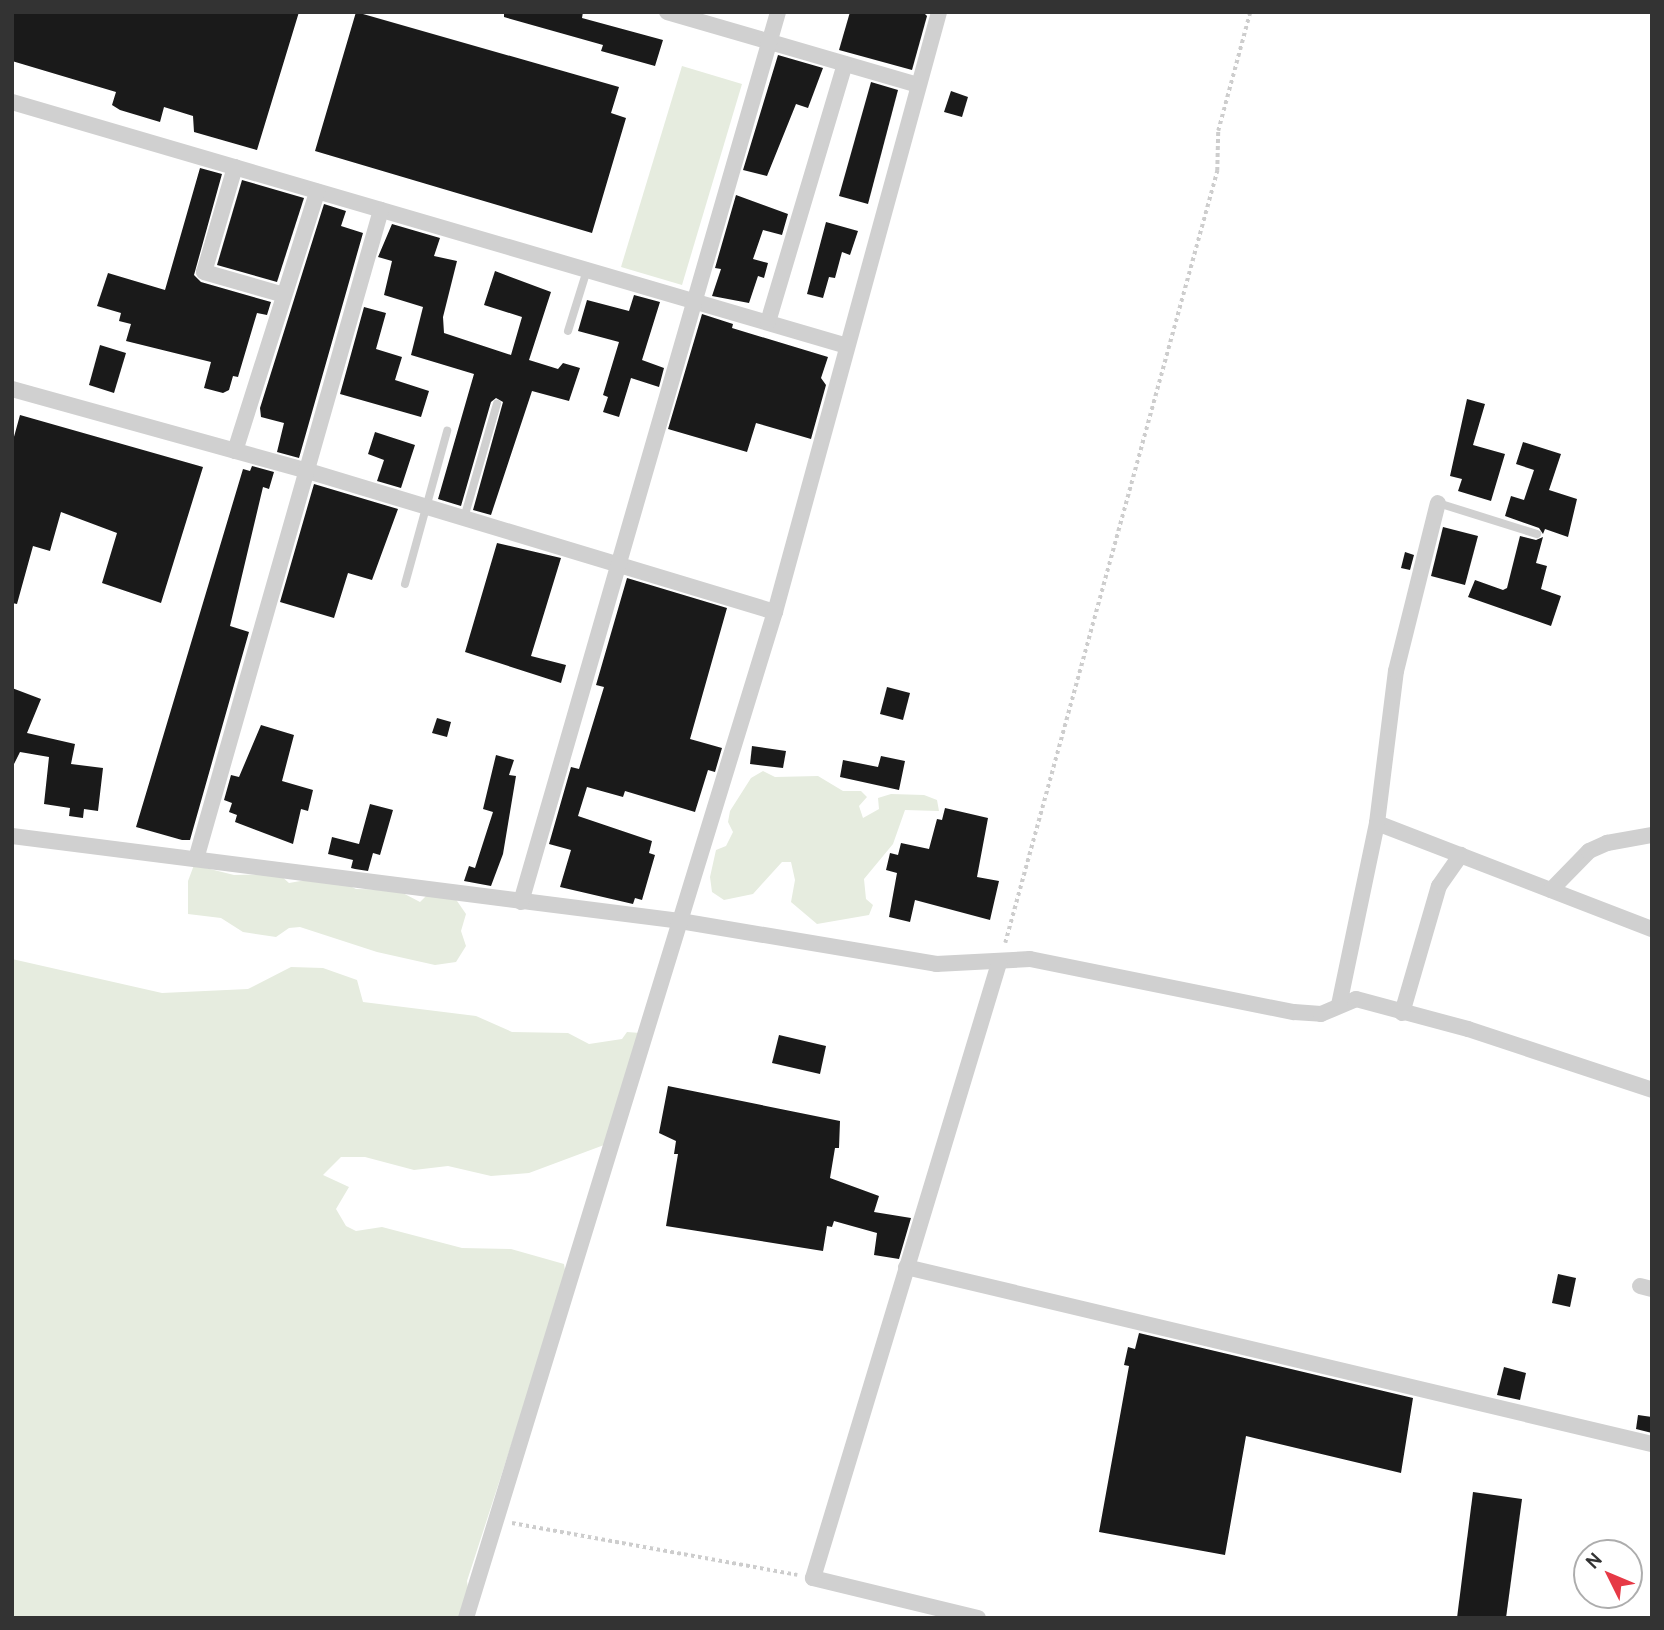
<!DOCTYPE html>
<html>
<head>
<meta charset="utf-8">
<style>
	body { margin:0 }
	#map { position:relative; width:1664px; height:1630px; overflow:hidden; background:#fff; font-family:Cabin,sans-serif }
	div>[style] { position:absolute }
	.green>* { inset:0; background:#e6ecdf }
	.building>* { inset:0; background:#1a1a1a }
	.path>* { height:3.5px; margin-top:-1.75px; transform-origin:0; background:repeating-linear-gradient(90deg,#cdcdcd 0 3.5px,transparent 0 7px) }
	.lane>* { height:8px; margin:-4px; padding:0 4px; transform-origin:4px; border-radius:4px; background:#d0d0d0 }
	.street>* { height:16px; margin:-8px; padding:0 8px; transform-origin:8px; border-radius:8px; background:#d0d0d0 }
	span { translate:-50% -50%; white-space:nowrap; text-align:center; line-height:1.15; -webkit-text-stroke:7px #fff; paint-order:stroke }
	.frame { position:absolute; inset:0; border:14px solid #333; pointer-events:none }
	.north { position:absolute; left:1573px; top:1539px; width:70px; height:70px; box-sizing:border-box; background:#fff; border:2px solid #adadad; border-radius:50%; rotate:313deg; font-size:19px; font-weight:700; line-height:28px; text-align:center; color:#333 }
	.north::after { content:''; display:block; margin:auto; width:24px; height:32px; background:#e63946; clip-path:polygon(50% 0,100% 100%,50% 72%,0 100%) }
</style>
</head>
<body>
<div id="map">
	<div class="green">
		<i style="clip-path:polygon(682px 66px,742px 84px,682px 285px,621px 267px)"></i>
		<i style="clip-path:polygon(763px 771px,775px 777px,818px 776px,843px 791px,861px 791px,867px 797px,859px 806px,863px 818px,879px 809px,878px 798px,891px 794px,924px 795px,937px 800px,939px 811px,905px 810px,893px 844px,864px 879px,866px 899px,873px 905px,869px 915px,817px 924px,791px 902px,795px 880px,791px 862px,782px 862px,753px 894px,724px 900px,712px 892px,710px 877px,716px 850px,726px 846px,733px 832px,728px 822px,730px 811px,751px 778px)"></i>
		<i style="clip-path:polygon(194px 865px,234px 875px,279px 874px,289px 883px,312px 879px,344px 883px,356px 889px,397px 890px,420px 902px,427px 895px,455px 898px,466px 914px,461px 931px,466px 946px,456px 962px,435px 965px,377px 952px,300px 927px,289px 928px,276px 937px,243px 932px,221px 918px,188px 914px,188px 881px)"></i>
		<i style="clip-path:polygon(12px 959px,162px 993px,248px 989px,291px 967px,323px 968px,357px 980px,363px 1002px,476px 1016px,512px 1032px,568px 1033px,589px 1044px,622px 1039px,627px 1032px,640px 1033px,604px 1145px,529px 1173px,491px 1176px,448px 1166px,414px 1170px,365px 1157px,341px 1157px,323px 1175px,349px 1187px,336px 1209px,346px 1226px,356px 1231px,382px 1227px,462px 1248px,511px 1249px,564px 1264px,566px 1276px,467px 1581px,472px 1618px,12px 1618px)"></i>
	</div>
	<div class="building">
		<i style="clip-path:polygon(12px 12px,299px 12px,257px 150px,194px 132px,193px 116px,164px 107px,160px 122px,120px 110px,112px 105px,116px 92px,12px 61px)"></i>
		<i style="clip-path:polygon(356px 12px,619px 87px,611px 113px,626px 118px,592px 233px,315px 151px)"></i>
		<i style="clip-path:polygon(504px 12px,583px 12px,582px 18px,663px 40px,655px 66px,601px 51px,603px 45px,504px 17px)"></i>
		<i style="clip-path:polygon(850px 12px,923px 12px,927px 16px,912px 70px,839px 50px)"></i>
		<i style="clip-path:polygon(778px 55px,823px 68px,808px 108px,796px 104px,767px 176px,743px 170px)"></i>
		<i style="clip-path:polygon(871px 82px,898px 90px,868px 204px,839px 196px)"></i>
		<i style="clip-path:polygon(951px 91px,968px 97px,962px 117px,944px 112px)"></i>
		<i style="clip-path:polygon(200px 168px,222px 174px,194px 275px,201px 282px,271px 302px,267px 315px,257px 313px,238px 377px,233px 376px,229px 390px,223px 393px,204px 388px,211px 362px,126px 341px,131px 324px,119px 321px,121px 313px,97px 306px,108px 273px,165px 290px)"></i>
		<i style="clip-path:polygon(242px 180px,304px 198px,277px 282px,217px 265px)"></i>
		<i style="clip-path:polygon(736px 195px,788px 214px,782px 235px,763px 230px,753px 259px,768px 263px,764px 278px,758px 276px,749px 303px,712px 296px,721px 269px,715px 268px)"></i>
		<i style="clip-path:polygon(324px 204px,346px 211px,341px 226px,363px 233px,299px 458px,277px 452px,284px 423px,261px 417px,260px 408px)"></i>
		<i style="clip-path:polygon(826px 222px,858px 231px,850px 255px,842px 252px,835px 278px,829px 277px,823px 298px,807px 294px)"></i>
		<i style="clip-path:polygon(392px 224px,440px 238px,434px 256px,457px 261px,443px 317px,444px 333px,511px 355px,522px 317px,484px 305px,495px 271px,551px 292px,529px 360px,558px 369px,563px 363px,580px 368px,569px 401px,532px 391px,491px 515px,473px 510px,503px 402px,496px 398px,491px 402px,461px 506px,438px 499px,474px 374px,411px 355px,423px 307px,384px 295px,392px 261px,378px 257px)"></i>
		<i style="clip-path:polygon(634px 295px,660px 302px,642px 360px,664px 368px,659px 387px,631px 378px,619px 417px,603px 412px,608px 397px,603px 395px,619px 342px,578px 331px,587px 300px,629px 311px)"></i>
		<i style="clip-path:polygon(364px 307px,386px 313px,376px 349px,402px 357px,395px 380px,429px 391px,421px 417px,340px 394px)"></i>
		<i style="clip-path:polygon(702px 314px,733px 324px,732px 328px,828px 357px,821px 378px,826px 385px,811px 439px,756px 423px,747px 452px,668px 429px)"></i>
		<i style="clip-path:polygon(100px 345px,126px 353px,114px 393px,89px 385px)"></i>
		<i style="clip-path:polygon(1467px 399px,1485px 404px,1473px 445px,1505px 454px,1491px 501px,1458px 491px,1462px 479px,1450px 476px)"></i>
		<i style="clip-path:polygon(20px 415px,203px 467px,161px 603px,102px 583px,117px 533px,61px 512px,50px 551px,33px 546px,17px 604px,12px 603px,12px 444px)"></i>
		<i style="clip-path:polygon(375px 432px,415px 445px,401px 488px,377px 481px,384px 460px,368px 454px)"></i>
		<i style="clip-path:polygon(1523px 442px,1561px 454px,1549px 490px,1577px 499px,1568px 537px,1545px 529px,1543px 534px,1539px 528px,1505px 516px,1511px 496px,1524px 500px,1534px 470px,1516px 464px)"></i>
		<i style="clip-path:polygon(252px 466px,274px 472px,269px 489px,263px 487px,230px 626px,249px 632px,190px 840px,182px 840px,136px 827px,243px 469px,250px 471px)"></i>
		<i style="clip-path:polygon(314px 484px,398px 509px,372px 580px,348px 573px,334px 618px,280px 602px)"></i>
		<i style="clip-path:polygon(1443px 527px,1478px 536px,1465px 585px,1431px 576px)"></i>
		<i style="clip-path:polygon(1520px 536px,1536px 540px,1543px 537px,1536px 563px,1547px 566px,1541px 589px,1561px 596px,1551px 626px,1468px 597px,1475px 580px,1503px 590px,1507px 588px)"></i>
		<i style="clip-path:polygon(497px 543px,561px 558px,531px 656px,566px 665px,561px 683px,465px 652px)"></i>
		<i style="clip-path:polygon(1405px 552px,1414px 555px,1410px 570px,1401px 568px)"></i>
		<i style="clip-path:polygon(627px 578px,727px 608px,690px 739px,722px 748px,715px 772px,708px 770px,695px 812px,625px 791px,623px 797px,587px 787px,578px 816px,652px 841px,649px 853px,655px 855px,642px 900px,635px 898px,633px 904px,560px 887px,571px 850px,549px 844px,571px 767px,579px 769px,604px 687px,596px 685px)"></i>
		<i style="clip-path:polygon(887px 687px,910px 693px,903px 720px,880px 714px)"></i>
		<i style="clip-path:polygon(12px 688px,41px 699px,27px 733px,75px 744px,71px 764px,103px 768px,98px 811px,84px 809px,83px 818px,69px 816px,70px 808px,44px 804px,49px 757px,20px 752px,12px 768px)"></i>
		<i style="clip-path:polygon(437px 718px,451px 722px,447px 737px,432px 733px)"></i>
		<i style="clip-path:polygon(261px 725px,294px 735px,282px 781px,313px 790px,308px 811px,301px 809px,293px 844px,235px 822px,237px 815px,229px 812px,232px 803px,224px 800px,231px 775px,239px 777px)"></i>
		<i style="clip-path:polygon(752px 746px,786px 751px,783px 768px,750px 764px)"></i>
		<i style="clip-path:polygon(496px 755px,514px 760px,509px 775px,516px 776px,503px 854px,491px 886px,464px 881px,469px 866px,475px 868px,493px 812px,483px 809px)"></i>
		<i style="clip-path:polygon(881px 756px,905px 761px,899px 790px,840px 777px,843px 760px,878px 767px)"></i>
		<i style="clip-path:polygon(370px 804px,393px 810px,380px 855px,373px 853px,368px 871px,355px 869px,351px 868px,353px 860px,328px 854px,332px 837px,359px 844px)"></i>
		<i style="clip-path:polygon(945px 808px,988px 818px,977px 877px,999px 881px,990px 920px,915px 900px,910px 922px,889px 917px,897px 873px,886px 870px,890px 853px,898px 855px,901px 843px,929px 849px,937px 819px,942px 820px)"></i>
		<i style="clip-path:polygon(779px 1035px,826px 1046px,820px 1074px,772px 1063px)"></i>
		<i style="clip-path:polygon(668px 1086px,840px 1121px,839px 1148px,835px 1148px,830px 1178px,879px 1196px,874px 1212px,911px 1218px,899px 1259px,874px 1255px,877px 1233px,834px 1221px,832px 1227px,827px 1226px,823px 1251px,666px 1226px,678px 1154px,674px 1154px,676px 1141px,659px 1133px)"></i>
		<i style="clip-path:polygon(1558px 1274px,1576px 1278px,1570px 1307px,1552px 1303px)"></i>
		<i style="clip-path:polygon(1139px 1333px,1413px 1398px,1401px 1473px,1246px 1436px,1225px 1555px,1099px 1532px,1129px 1366px,1124px 1365px,1128px 1347px,1135px 1349px)"></i>
		<i style="clip-path:polygon(1504px 1367px,1526px 1373px,1520px 1400px,1497px 1395px)"></i>
		<i style="clip-path:polygon(1638px 1415px,1652px 1417px,1652px 1433px,1636px 1429px)"></i>
		<i style="clip-path:polygon(1473px 1492px,1522px 1499px,1506px 1618px,1457px 1618px)"></i>
	</div>
	<div class="path">
		<i style="left:1005px;top:943px;width:801px;rotate:-74.64deg"></i>
		<i style="left:1217px;top:171px;width:40px;rotate:-88.6deg"></i>
		<i style="left:1218px;top:131px;width:123px;rotate:-74.9deg"></i>
		<i style="left:512px;top:1523px;width:290px;rotate:10.3deg"></i>
	</div>
	<div class="lane">
		<i style="left:568px;top:331px;width:64px;rotate:-72.7deg"></i>
		<i style="left:1438px;top:503px;width:104px;rotate:17.4deg"></i>
		<i style="left:464px;top:518px;width:119px;rotate:-73.9deg"></i>
		<i style="left:405px;top:584px;width:159px;rotate:-74.6deg"></i>
	</div>
	<div class="street">
		<i style="left:667px;top:12px;width:261px;rotate:16.2deg"></i>
		<i style="left:12px;top:102px;width:870px;rotate:16.29deg"></i>
		<i style="left:235px;top:167px;width:109px;rotate:106.4deg"></i>
		<i style="left:204px;top:272px;width:83px;rotate:16deg"></i>
		<i style="left:768px;top:322px;width:269px;rotate:-73.4deg"></i>
		<i style="left:12px;top:389px;width:307px;rotate:15.5deg"></i>
		<i style="left:308px;top:471px;width:488px;rotate:16.8deg"></i>
		<i style="left:235px;top:451px;width:272px;rotate:-72.4deg"></i>
		<i style="left:1377px;top:823px;width:295px;rotate:21.1deg"></i>
		<i style="left:12px;top:836px;width:673px;rotate:7.25deg"></i>
		<i style="left:680px;top:921px;width:260px;rotate:9.5deg"></i>
		<i style="left:936px;top:964px;width:94px;rotate:-3deg"></i>
		<i style="left:1030px;top:959px;width:269px;rotate:11.4deg"></i>
		<i style="left:1294px;top:1012px;width:27px;rotate:4deg"></i>
		<i style="left:1321px;top:1014px;width:38px;rotate:-23deg"></i>
		<i style="left:1356px;top:999px;width:116px;rotate:15deg"></i>
		<i style="left:1468px;top:1029px;width:194px;rotate:18.3deg"></i>
		<i style="left:196px;top:859px;width:675px;rotate:-74.09deg"></i>
		<i style="left:1551px;top:890px;width:54px;rotate:-45.7deg"></i>
		<i style="left:1589px;top:851px;width:20px;rotate:-24deg"></i>
		<i style="left:1607px;top:843px;width:46px;rotate:-10.1deg"></i>
		<i style="left:521px;top:902px;width:926px;rotate:-73.89deg"></i>
		<i style="left:1339px;top:1005px;width:186px;rotate:-78.2deg"></i>
		<i style="left:1377px;top:823px;width:153px;rotate:-82.9deg"></i>
		<i style="left:1396px;top:671px;width:173px;rotate:-76deg"></i>
		<i style="left:1402px;top:1013px;width:132px;rotate:-73.8deg"></i>
		<i style="left:1439px;top:886px;width:38px;rotate:-55deg"></i>
		<i style="left:906px;top:1267px;width:767px;rotate:13.35deg"></i>
		<i style="left:1640px;top:1286px;width:12px;rotate:14deg"></i>
		<i style="left:466px;top:1618px;width:1052px;rotate:-72.93deg"></i>
		<i style="left:775px;top:612px;width:622px;rotate:-74.71deg"></i>
		<i style="left:978px;top:1618px;width:170px;rotate:-166.4deg"></i>
		<i style="left:813px;top:1578px;width:643px;rotate:-73.17deg"></i>
	</div>
	<div class="frame"></div>
	<div class="north">N</div>
</div>
</body>
</html>
